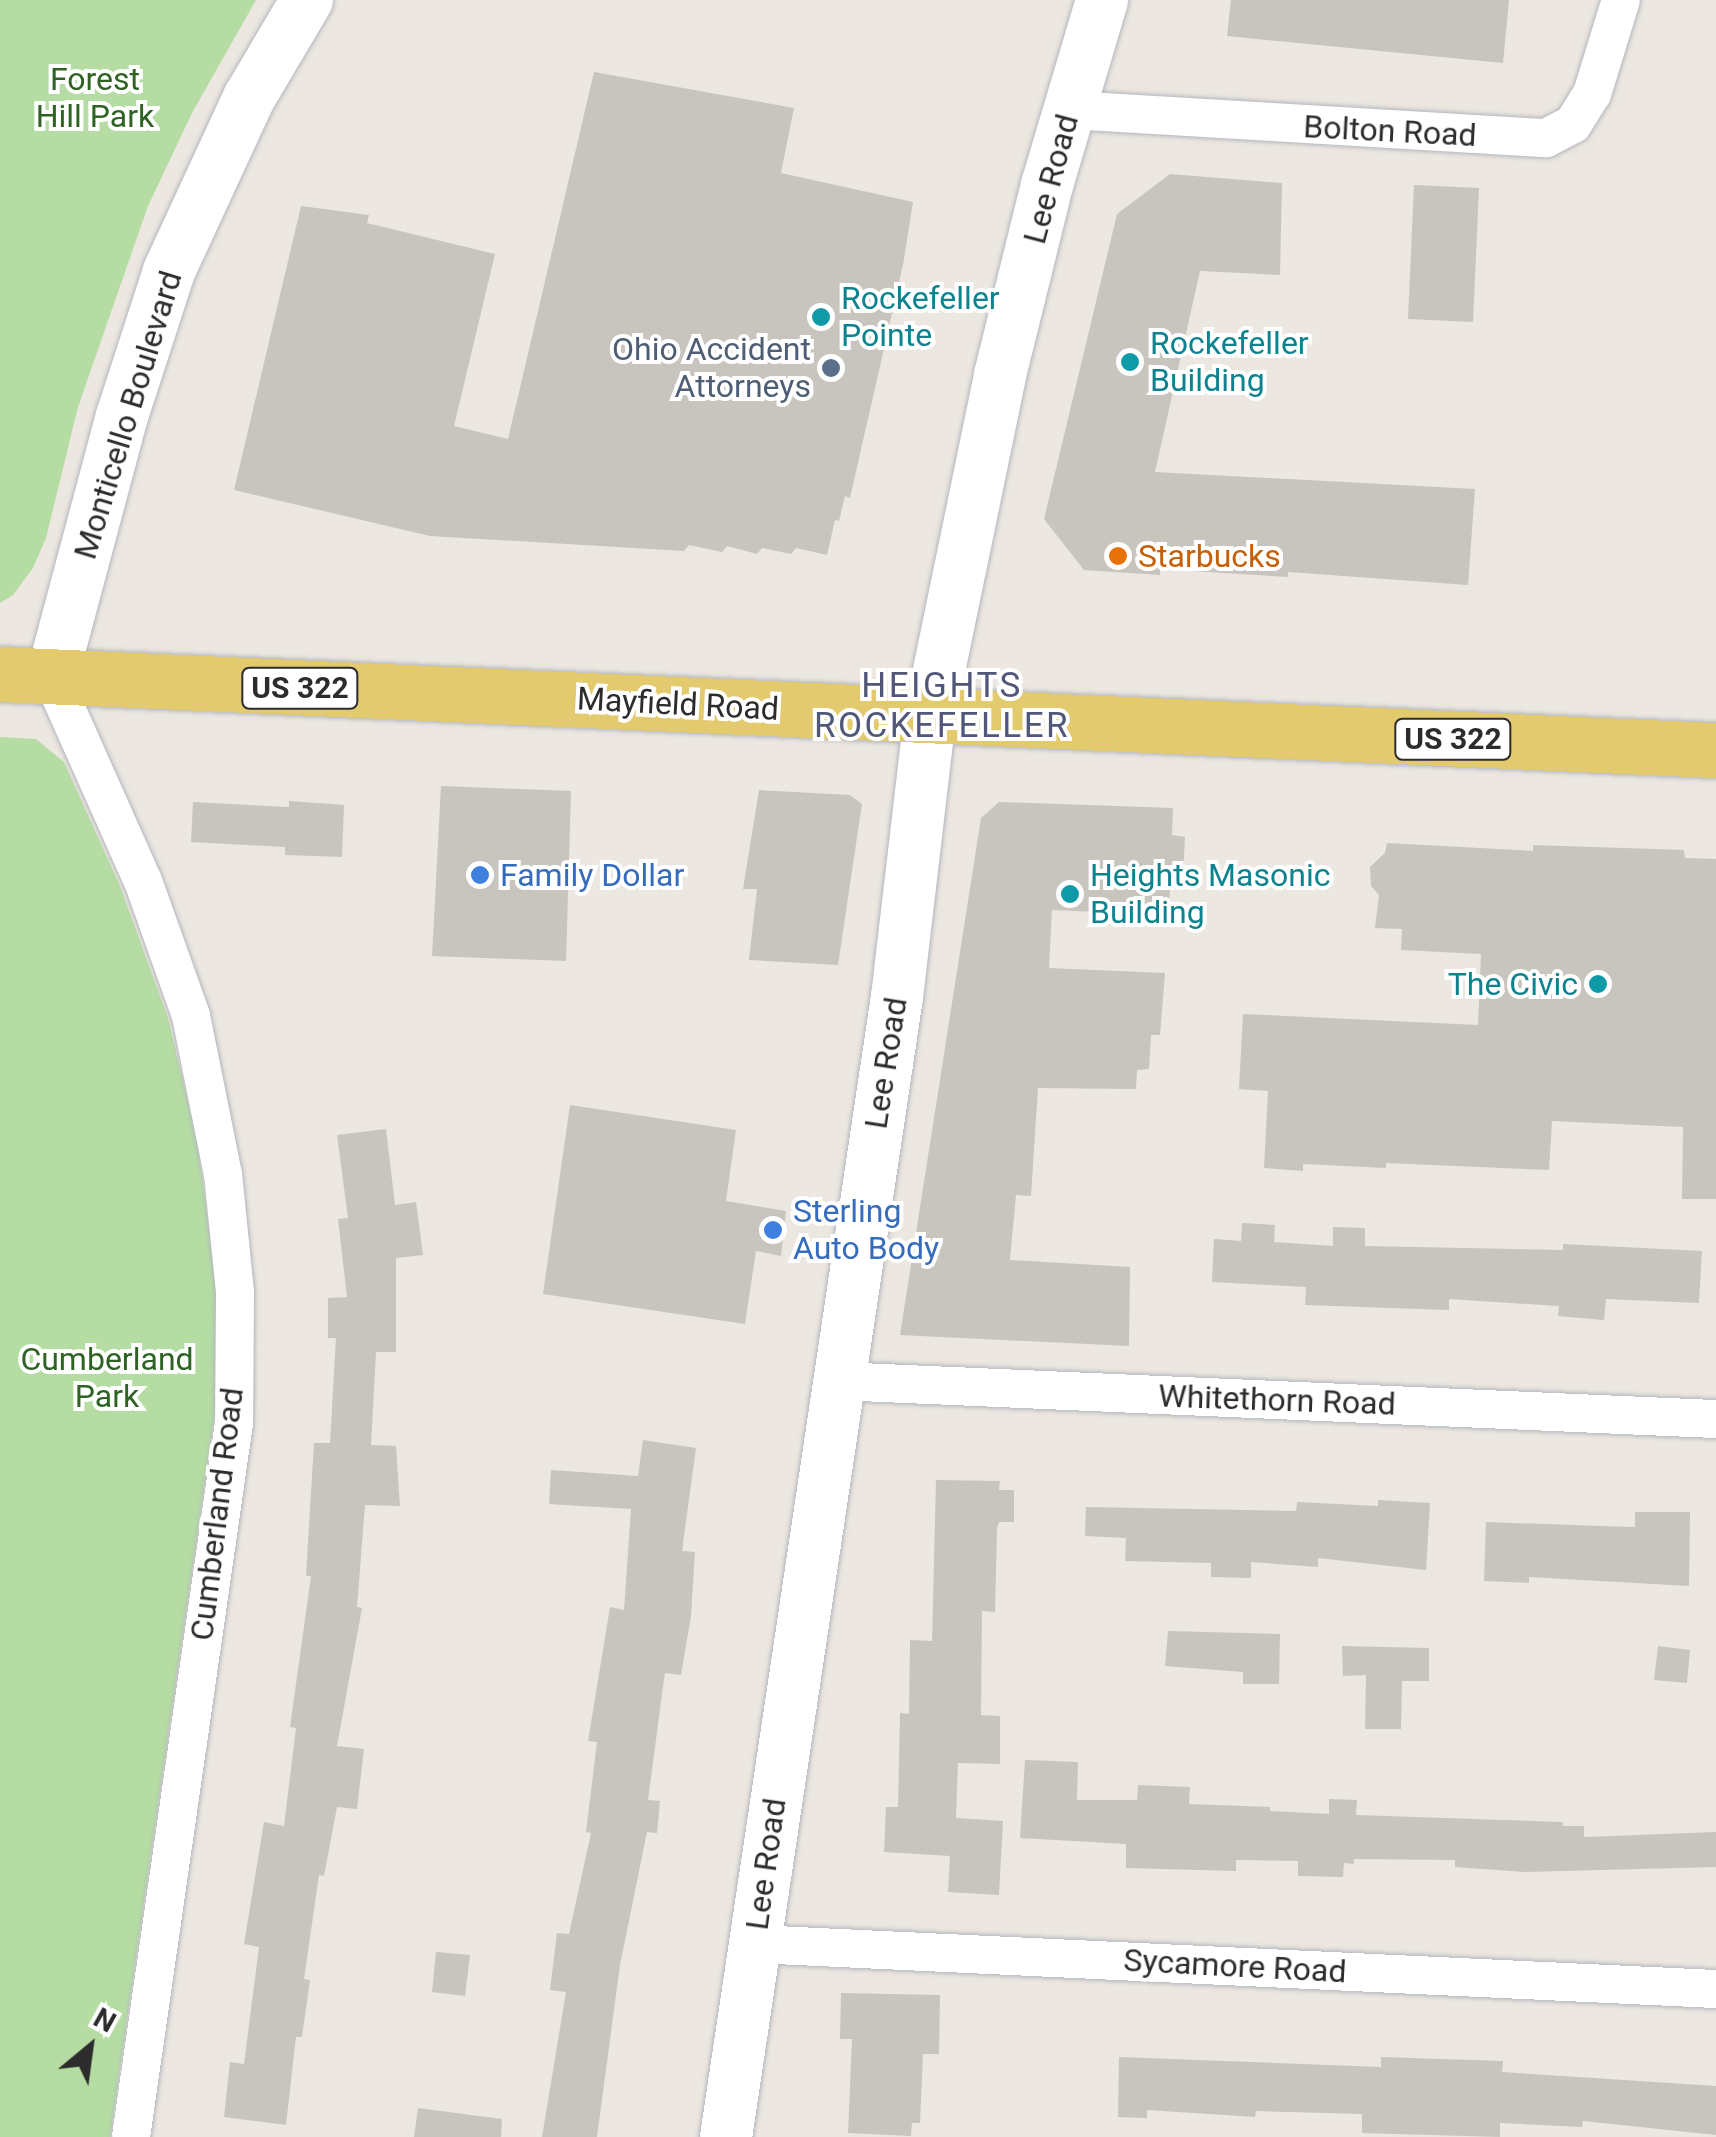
<!DOCTYPE html>
<html>
<head>
<meta charset="utf-8">
<style>
	body { margin:0 }
	#map { position:relative; width:1716px; height:2137px; overflow:hidden; background:#ece7e0; font-family:Roboto,sans-serif }
	div>[style] { position:absolute }
	.green>* { inset:0; background:#b5dda3 }
	.building>* { inset:0; background:#c8c5be }
	.roads { filter:drop-shadow(0 0 2px #b4b6be) drop-shadow(0 0 2px #b4b6be) }
	.street>* { height:38px; margin:-19px; padding:0 19px; transform-origin:19px; border-radius:19px; background:#fff }
	.secondary>* { height:52px; margin:-26px; padding:0 26px; transform-origin:26px; border-radius:26px; background:#fff }
	.primary>* { height:55px; margin:-27.5px; padding:0 27.5px; transform-origin:27.5px; border-radius:27.5px; background:#e3ca6f }
	.dots>* { width:28px; height:28px; translate:-50% -50%; box-sizing:border-box; border:5px solid #fff; border-radius:50% }
	span { translate:-50% -50%; white-space:nowrap; text-align:center; line-height:1.15; -webkit-text-stroke:8px #fff; paint-order:stroke }
	.shield-label span { padding:2px 8px; background:#fff; border:2px solid; border-radius:8px; -webkit-text-stroke-width:0 }
	.shield-label { font-size:30px; color:#2c2c2c; font-weight:700 }
	.park-label { font-size:32px; color:#2e6323 }
	.street-label { font-size:32px; color:#2c2c2c }
	.culture-label { font-size:32px; color:#0d838f }
	.left { translate:0 -50%; text-align:left }
	.right { translate:-100% -50%; text-align:right }
	.service-label { font-size:32px; color:#4e5e75 }
	.food-label { font-size:32px; color:#c56008 }
	.shop-label { font-size:32px; color:#366cbe }
	.neighbourhood-label { font-size:35px; color:#515779; letter-spacing:2.5px }
	.north { position:absolute; left:40px; top:1997px; width:100px; height:100px; -webkit-text-stroke:8px #fff; paint-order:stroke; rotate:29deg; font-size:28px; font-weight:700; line-height:40px; text-align:center; color:#2c2c2c }
	.north::after { content:''; display:block; margin:auto; width:35px; height:45px; background:#2c2c2c; clip-path:polygon(50% 0,100% 100%,50% 72%,0 100%) }
</style>
</head>
<body>
<div id="map">
	<div class="green">
		<i style="clip-path:polygon(0 0,256px 0,192px 113px,148px 206px,78px 407px,46px 538px,33px 568px,13px 595px,0 603px)"></i>
		<i style="clip-path:polygon(0 737px,36px 739px,64px 762px,120px 886px,168px 1018px,197px 1140px,217px 1288px,216px 1404px,110px 2137px,0 2137px)"></i>
	</div>
	<div class="building">
		<i style="clip-path:polygon(1231px 0,1509px 0,1503px 63px,1227px 36px)"></i>
		<i style="clip-path:polygon(594px 72px,794px 108px,781px 173px,913px 202px,903px 265px,850px 498px,845px 496px,839px 521px,835px 520px,827px 555px,796px 548px,791px 554px,762px 548px,757px 554px,727px 546px,722px 552px,689px 545px,684px 551px,430px 536px,234px 490px,301px 206px,369px 215px,367px 223px,495px 254px,454px 426px,508px 439px)"></i>
		<i style="clip-path:polygon(1170px 174px,1282px 183px,1280px 275px,1200px 271px,1155px 472px,1475px 489px,1468px 585px,1288px 572px,1288px 577px,1160px 569px,1160px 575px,1084px 570px,1044px 519px,1117px 214px)"></i>
		<i style="clip-path:polygon(1414px 185px,1479px 188px,1473px 322px,1408px 319px)"></i>
		<i style="clip-path:polygon(441px 786px,571px 791px,566px 961px,432px 956px)"></i>
		<i style="clip-path:polygon(759px 790px,850px 795px,862px 804px,838px 965px,749px 960px,757px 889px,743px 889px)"></i>
		<i style="clip-path:polygon(289px 801px,344px 805px,342px 857px,285px 855px,285px 847px,191px 842px,193px 802px,289px 807px)"></i>
		<i style="clip-path:polygon(999px 802px,1173px 808px,1172px 835px,1185px 837px,1183px 878px,1171px 878px,1168px 915px,1052px 910px,1049px 968px,1165px 973px,1160px 1035px,1151px 1035px,1149px 1069px,1137px 1070px,1136px 1089px,1038px 1088px,1031px 1196px,1016px 1195px,1010px 1260px,1130px 1267px,1129px 1346px,900px 1335px,981px 818px)"></i>
		<i style="clip-path:polygon(1387px 843px,1533px 851px,1533px 845px,1684px 850px,1685px 858px,1716px 859px,1716px 1199px,1682px 1199px,1683px 1127px,1552px 1121px,1549px 1170px,1386px 1163px,1386px 1168px,1303px 1164px,1303px 1171px,1264px 1168px,1268px 1091px,1239px 1089px,1243px 1014px,1478px 1025px,1481px 954px,1401px 950px,1402px 929px,1375px 928px,1379px 895px,1371px 886px,1370px 867px,1385px 853px)"></i>
		<i style="clip-path:polygon(570px 1105px,736px 1130px,726px 1201px,786px 1211px,781px 1256px,756px 1251px,745px 1324px,543px 1294px)"></i>
		<i style="clip-path:polygon(386px 1129px,395px 1205px,416px 1202px,423px 1255px,396px 1258px,396px 1352px,376px 1352px,371px 1445px,396px 1446px,400px 1506px,365px 1505px,357px 1607px,362px 1608px,337px 1746px,364px 1749px,357px 1809px,337px 1807px,324px 1876px,319px 1875px,304px 1979px,310px 1980px,302px 2037px,296px 2037px,286px 2125px,224px 2117px,230px 2062px,244px 2064px,259px 1947px,244px 1944px,264px 1822px,284px 1826px,296px 1728px,290px 1727px,311px 1576px,306px 1576px,314px 1443px,330px 1443px,336px 1338px,328px 1338px,328px 1298px,347px 1297px,338px 1219px,348px 1218px,337px 1135px)"></i>
		<i style="clip-path:polygon(1242px 1223px,1275px 1225px,1274px 1242px,1333px 1246px,1333px 1227px,1365px 1228px,1365px 1246px,1563px 1250px,1563px 1244px,1702px 1251px,1699px 1303px,1606px 1299px,1604px 1320px,1558px 1316px,1559px 1306px,1449px 1299px,1449px 1310px,1305px 1305px,1306px 1287px,1212px 1282px,1214px 1239px,1241px 1241px)"></i>
		<i style="clip-path:polygon(643px 1440px,696px 1448px,682px 1551px,695px 1552px,691px 1616px,681px 1675px,665px 1673px,664px 1679px,648px 1800px,660px 1801px,657px 1833px,647px 1832px,620px 1965px,597px 2137px,542px 2137px,566px 1992px,550px 1990px,557px 1933px,569px 1934px,591px 1833px,586px 1832px,597px 1742px,588px 1741px,610px 1607px,624px 1610px,631px 1509px,549px 1504px,551px 1470px,638px 1476px)"></i>
		<i style="clip-path:polygon(936px 1480px,1000px 1481px,999px 1490px,1014px 1490px,1014px 1522px,999px 1522px,997px 1528px,995px 1612px,982px 1611px,981px 1715px,1000px 1716px,1000px 1764px,958px 1763px,956px 1818px,1003px 1821px,999px 1895px,948px 1892px,950px 1856px,884px 1852px,886px 1807px,898px 1807px,900px 1713px,909px 1714px,910px 1640px,932px 1641px)"></i>
		<i style="clip-path:polygon(1378px 1500px,1430px 1503px,1426px 1570px,1318px 1558px,1318px 1567px,1251px 1562px,1251px 1578px,1211px 1577px,1211px 1563px,1125px 1561px,1126px 1538px,1085px 1536px,1086px 1507px,1296px 1511px,1297px 1502px,1378px 1506px)"></i>
		<i style="clip-path:polygon(1635px 1512px,1690px 1512px,1689px 1586px,1529px 1577px,1529px 1583px,1484px 1581px,1486px 1522px,1630px 1527px,1635px 1527px)"></i>
		<i style="clip-path:polygon(1168px 1631px,1280px 1634px,1279px 1684px,1243px 1684px,1243px 1672px,1165px 1666px)"></i>
		<i style="clip-path:polygon(1342px 1646px,1429px 1648px,1429px 1681px,1402px 1681px,1401px 1729px,1365px 1729px,1366px 1675px,1343px 1676px)"></i>
		<i style="clip-path:polygon(1658px 1646px,1690px 1650px,1687px 1683px,1654px 1680px)"></i>
		<i style="clip-path:polygon(1025px 1760px,1078px 1762px,1077px 1800px,1137px 1800px,1138px 1785px,1190px 1787px,1189px 1804px,1270px 1807px,1270px 1811px,1329px 1814px,1329px 1799px,1357px 1800px,1356px 1815px,1563px 1822px,1563px 1826px,1584px 1826px,1584px 1837px,1716px 1832px,1716px 1867px,1525px 1872px,1455px 1867px,1455px 1860px,1354px 1859px,1354px 1864px,1344px 1863px,1343px 1877px,1298px 1876px,1298px 1861px,1236px 1860px,1236px 1871px,1126px 1868px,1126px 1844px,1020px 1838px)"></i>
		<i style="clip-path:polygon(436px 1952px,470px 1955px,465px 1996px,432px 1992px)"></i>
		<i style="clip-path:polygon(841px 1993px,940px 1995px,939px 2054px,923px 2054px,920px 2123px,912px 2123px,911px 2136px,848px 2133px,852px 2039px,840px 2039px)"></i>
		<i style="clip-path:polygon(1119px 2057px,1381px 2067px,1381px 2057px,1503px 2061px,1502px 2072px,1716px 2086px,1716px 2135px,1583px 2121px,1582px 2127px,1500px 2123px,1500px 2137px,1362px 2133px,1362px 2114px,1256px 2111px,1255px 2117px,1147px 2110px,1147px 2118px,1118px 2117px)"></i>
		<i style="clip-path:polygon(418px 2108px,502px 2119px,501px 2137px,414px 2137px)"></i>
	</div>
	<div class="roads">
		<div class="street">
			<i style="left:1070px;top:110px;width:477px;rotate:3.4deg"></i>
			<i style="left:1546px;top:138px;width:30px;rotate:-27deg"></i>
			<i style="left:1573px;top:124px;width:36px;rotate:-58deg"></i>
			<i style="left:1592px;top:94px;width:98px;rotate:-72.9deg"></i>
			<i style="left:52px;top:677px;width:223px;rotate:66deg"></i>
			<i style="left:143px;top:881px;width:143px;rotate:70.4deg"></i>
			<i style="left:191px;top:1016px;width:161px;rotate:78.6deg"></i>
			<i style="left:223px;top:1174px;width:119px;rotate:84.2deg"></i>
			<i style="left:235px;top:1292px;width:131px;rotate:90.4deg"></i>
			<i style="left:234px;top:1423px;width:721px;rotate:98.21deg"></i>
			<i style="left:837px;top:1381px;width:880px;rotate:2.48deg"></i>
			<i style="left:754px;top:1944px;width:963px;rotate:2.68deg"></i>
		</div>
		<div class="secondary">
			<i style="left:52px;top:677px;width:270px;rotate:-75deg"></i>
			<i style="left:122px;top:416px;width:152px;rotate:-72deg"></i>
			<i style="left:169px;top:271px;width:191px;rotate:-65.2deg"></i>
			<i style="left:249px;top:98px;width:114px;rotate:-59.4deg"></i>
			<i style="left:726px;top:2137px;width:1153px;rotate:-81.47deg"></i>
			<i style="left:897px;top:997px;width:285px;rotate:-83.3deg"></i>
			<i style="left:930px;top:714px;width:346px;rotate:-78.3deg"></i>
			<i style="left:1000px;top:375px;width:196px;rotate:-76.1deg"></i>
			<i style="left:1047px;top:185px;width:193px;rotate:-73.4deg"></i>
		</div>
		<div class="primary">
			<i style="left:0;top:674px;width:1718px;rotate:2.54deg"></i>
		</div>
	</div>
	<div class="dots">
		<i style="left:821px;top:317px;background:#0f9aa8"></i>
		<i style="left:1130px;top:362px;background:#0f9aa8"></i>
		<i style="left:831px;top:368px;background:#5c6f8a"></i>
		<i style="left:1118px;top:556px;background:#e8710a"></i>
		<i style="left:480px;top:875px;background:#3f7fe0"></i>
		<i style="left:1070px;top:894px;background:#0f9aa8"></i>
		<i style="left:1598px;top:984px;background:#0f9aa8"></i>
		<i style="left:773px;top:1230px;background:#3f7fe0"></i>
	</div>
	<div class="shield-label">
		<span style="left:300px;top:688px">US 322</span>
		<span style="left:1453px;top:739px">US 322</span>
	</div>
	<div class="park-label">
		<span style="left:95px;top:98px">Forest<br>Hill Park</span>
		<span style="left:107px;top:1378px">Cumberland<br>Park</span>
	</div>
	<div class="street-label">
		<span style="left:1390px;top:131px;rotate:3deg">Bolton Road</span>
		<span style="left:1051px;top:179px;rotate:-75deg">Lee Road</span>
		<span style="left:128px;top:415px;rotate:-73deg">Monticello Boulevard</span>
		<span style="left:678px;top:704px;rotate:3deg">Mayfield Road</span>
		<span style="left:886px;top:1063px;rotate:-81deg">Lee Road</span>
		<span style="left:1277px;top:1400px;rotate:2deg">Whitethorn Road</span>
		<span style="left:217px;top:1514px;rotate:-83deg">Cumberland Road</span>
		<span style="left:766px;top:1864px;rotate:-82deg">Lee Road</span>
		<span style="left:1235px;top:1966px;rotate:3deg">Sycamore Road</span>
	</div>
	<div class="culture-label">
		<span class="left" style="left:841px;top:317px">Rockefeller<br>Pointe</span>
		<span class="left" style="left:1150px;top:362px">Rockefeller<br>Building</span>
		<span class="left" style="left:1090px;top:894px">Heights Masonic<br>Building</span>
		<span class="right" style="left:1578px;top:984px">The Civic</span>
	</div>
	<div class="service-label">
		<span class="right" style="left:811px;top:368px">Ohio Accident<br>Attorneys</span>
	</div>
	<div class="food-label">
		<span class="left" style="left:1138px;top:556px">Starbucks</span>
	</div>
	<div class="shop-label">
		<span class="left" style="left:500px;top:875px">Family Dollar</span>
		<span class="left" style="left:793px;top:1230px">Sterling<br>Auto Body</span>
	</div>
	<div class="neighbourhood-label">
		<span style="left:942px;top:706px">HEIGHTS<br>ROCKEFELLER</span>
	</div>
	<div class="north">N</div>
</div>
</body>
</html>
